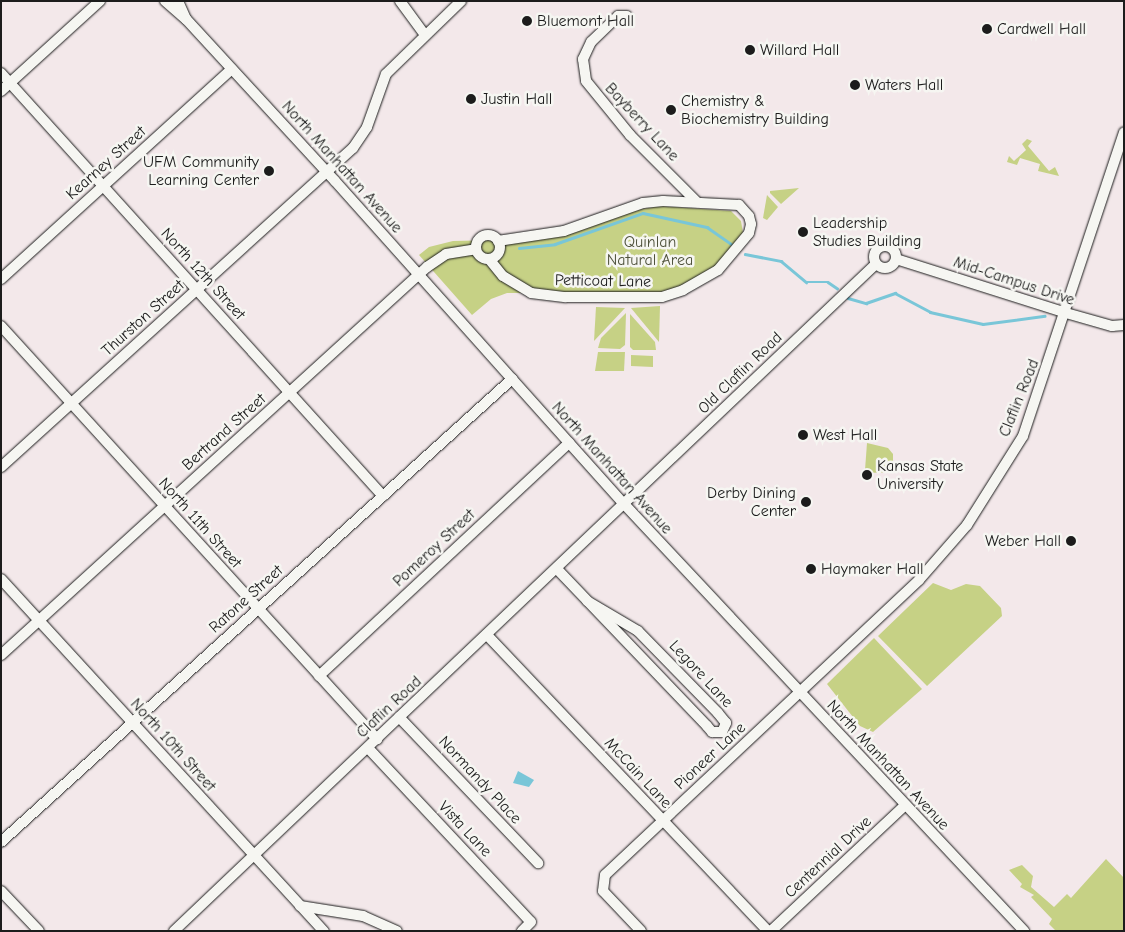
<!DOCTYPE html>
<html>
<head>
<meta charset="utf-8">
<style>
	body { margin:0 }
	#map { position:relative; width:1125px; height:932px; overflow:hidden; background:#f3e8ea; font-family:"Comic Neue",sans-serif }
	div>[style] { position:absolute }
	.green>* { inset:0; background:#c6d185 }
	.water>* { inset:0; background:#79c6d8 }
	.stream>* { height:2.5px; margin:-1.25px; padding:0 1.25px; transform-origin:1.25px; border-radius:1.25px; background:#79c6d8 }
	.roads { filter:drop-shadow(0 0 1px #1c1c1c) drop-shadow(0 0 1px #1c1c1c) }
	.minor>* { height:10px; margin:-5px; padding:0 5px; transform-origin:5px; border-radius:5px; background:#f6f6f2 }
	.minor>.ring { margin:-5px; padding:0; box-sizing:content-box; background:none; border:10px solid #f6f6f2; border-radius:50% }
	.dots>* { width:14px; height:14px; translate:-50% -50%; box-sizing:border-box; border:2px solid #f6f6f2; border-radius:50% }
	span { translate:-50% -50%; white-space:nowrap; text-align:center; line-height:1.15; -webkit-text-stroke:5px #f6f6f2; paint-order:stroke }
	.poi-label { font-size:16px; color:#1c1c1c }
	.left { translate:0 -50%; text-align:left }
	.right { translate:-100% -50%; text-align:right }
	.street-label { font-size:16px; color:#1c1c1c }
	.park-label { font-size:16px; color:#4f523c }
	.frame { position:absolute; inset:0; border:2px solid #1c1c1c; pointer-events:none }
</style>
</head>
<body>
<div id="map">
	<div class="green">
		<i style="clip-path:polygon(1027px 139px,1032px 141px,1028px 146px,1049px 171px,1055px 167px,1059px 176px,1038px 171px,1040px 164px,1020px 158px,1017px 165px,1007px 162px,1009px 156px,1014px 161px,1026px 150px,1022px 144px)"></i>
		<i style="clip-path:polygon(799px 188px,781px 204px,770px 193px,770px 191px)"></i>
		<i style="clip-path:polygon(767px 195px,778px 207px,767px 220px,763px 218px)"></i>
		<i style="clip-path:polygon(660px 206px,731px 211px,741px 221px,743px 233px,720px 263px,690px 284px,658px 293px,507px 293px,491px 299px,472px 315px,419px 255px,429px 247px,453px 241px,543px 239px,642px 209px)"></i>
		<i style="clip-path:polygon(660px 306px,659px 342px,631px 308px)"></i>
		<i style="clip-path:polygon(596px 307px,625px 308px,594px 341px)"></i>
		<i style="clip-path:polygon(626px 313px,625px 345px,620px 349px,598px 348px,601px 338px)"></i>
		<i style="clip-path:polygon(630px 314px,655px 342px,656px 350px,633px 350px,630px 347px)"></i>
		<i style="clip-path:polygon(598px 352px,625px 352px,624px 371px,595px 371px)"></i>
		<i style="clip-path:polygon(631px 355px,653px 356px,653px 367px,631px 366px)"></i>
		<i style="clip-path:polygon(867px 443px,888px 448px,893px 454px,893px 472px,868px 473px,865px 470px)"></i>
		<i style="clip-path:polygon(933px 583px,951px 590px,966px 584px,980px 586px,1001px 608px,1002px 616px,927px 686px,878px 636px)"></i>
		<i style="clip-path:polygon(874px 638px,922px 689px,873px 732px,860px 726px,827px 684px)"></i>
		<i style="clip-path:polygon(1106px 859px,1124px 878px,1124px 931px,1056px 931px,1049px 924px,1052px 919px,1031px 897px,1034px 895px,1020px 887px,1022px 884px,1009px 870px,1022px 865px,1033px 876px,1031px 887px,1054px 907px,1067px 894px,1071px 898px)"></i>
	</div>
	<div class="water">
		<i style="clip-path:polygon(518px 771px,534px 780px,529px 787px,513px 783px)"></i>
	</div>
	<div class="stream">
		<i style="left:519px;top:248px;width:36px;rotate:-6deg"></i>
		<i style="left:555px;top:244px;width:93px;rotate:-19.4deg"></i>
		<i style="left:643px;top:213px;width:66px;rotate:12.3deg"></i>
		<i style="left:707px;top:227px;width:29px;rotate:35deg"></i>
		<i style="left:745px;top:254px;width:37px;rotate:11deg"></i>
		<i style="left:781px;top:261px;width:33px;rotate:40deg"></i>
		<i style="left:806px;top:282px;width:22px"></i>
		<i style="left:828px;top:282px;width:11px;rotate:34deg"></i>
		<i style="left:848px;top:298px;width:19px;rotate:16deg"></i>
		<i style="left:866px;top:303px;width:31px;rotate:-19deg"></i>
		<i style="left:895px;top:293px;width:40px;rotate:28deg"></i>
		<i style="left:930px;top:312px;width:54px;rotate:12.8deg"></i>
		<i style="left:983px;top:324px;width:62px;rotate:-7.5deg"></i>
	</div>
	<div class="roads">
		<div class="minor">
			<i style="left:165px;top:1px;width:28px;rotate:41deg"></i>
			<i style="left:186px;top:19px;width:220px;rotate:47.4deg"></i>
			<i style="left:335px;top:181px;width:435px;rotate:48.2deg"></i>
			<i style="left:625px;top:505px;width:584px;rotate:46.87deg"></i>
			<i style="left:178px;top:1px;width:20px;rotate:66deg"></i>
			<i style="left:400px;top:1px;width:42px;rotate:53.7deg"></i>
			<i style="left:627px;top:16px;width:9px;rotate:180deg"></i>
			<i style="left:618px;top:16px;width:37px;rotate:136deg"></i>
			<i style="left:591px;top:42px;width:19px;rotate:115deg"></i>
			<i style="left:583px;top:59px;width:22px;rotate:82deg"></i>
			<i style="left:586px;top:81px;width:70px;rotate:50.8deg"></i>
			<i style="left:630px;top:135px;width:95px;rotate:45deg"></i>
			<i style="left:1px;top:73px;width:570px;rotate:47.92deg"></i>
			<i style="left:1px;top:91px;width:134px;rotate:-42.3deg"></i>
			<i class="ring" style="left:476px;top:235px;width:14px;height:14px"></i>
			<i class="ring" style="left:874px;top:246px;width:12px;height:12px"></i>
			<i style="left:489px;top:259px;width:22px;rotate:51deg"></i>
			<i style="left:503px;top:276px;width:33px;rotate:31deg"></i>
			<i style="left:531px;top:293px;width:35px;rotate:7deg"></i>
			<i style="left:566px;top:297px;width:96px"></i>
			<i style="left:662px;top:297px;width:22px;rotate:-18deg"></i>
			<i style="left:683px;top:290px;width:40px;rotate:-29.7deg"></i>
			<i style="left:718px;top:270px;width:48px;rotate:-50deg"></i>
			<i style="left:749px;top:233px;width:9px;rotate:-77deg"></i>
			<i style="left:751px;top:224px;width:8px;rotate:-104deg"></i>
			<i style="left:749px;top:216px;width:15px;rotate:-132deg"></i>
			<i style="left:739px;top:205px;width:76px;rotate:-177deg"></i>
			<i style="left:663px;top:201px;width:20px;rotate:174deg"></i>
			<i style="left:643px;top:203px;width:84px;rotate:160.5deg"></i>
			<i style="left:564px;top:231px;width:67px;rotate:171.4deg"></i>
			<i style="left:896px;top:259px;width:178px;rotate:17.6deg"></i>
			<i style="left:1066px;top:313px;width:48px;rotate:15.8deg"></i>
			<i style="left:1112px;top:326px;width:12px;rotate:-5deg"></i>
			<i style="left:1px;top:279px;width:312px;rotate:-42.3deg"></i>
			<i style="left:1px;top:326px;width:559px;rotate:47.68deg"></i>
			<i style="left:1px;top:467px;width:475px;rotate:-42.2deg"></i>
			<i style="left:353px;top:148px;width:25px;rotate:-56deg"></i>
			<i style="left:367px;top:127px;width:56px;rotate:-70.3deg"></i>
			<i style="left:386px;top:74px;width:105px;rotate:-44.2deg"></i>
			<i style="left:557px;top:569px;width:217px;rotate:46.3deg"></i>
			<i style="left:707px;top:726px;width:8px;rotate:50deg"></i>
			<i style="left:712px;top:732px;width:10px"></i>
			<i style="left:722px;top:732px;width:10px;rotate:-66deg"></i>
			<i style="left:726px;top:723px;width:13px;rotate:-129deg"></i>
			<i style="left:718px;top:713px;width:115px;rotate:-134.3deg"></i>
			<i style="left:638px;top:631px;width:59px;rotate:-149.5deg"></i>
			<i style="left:1px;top:579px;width:478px;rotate:47.5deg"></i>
			<i style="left:487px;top:635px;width:408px;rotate:46.5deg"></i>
			<i style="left:1px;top:655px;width:576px;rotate:-42.33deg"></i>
			<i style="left:427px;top:267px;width:23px;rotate:-34deg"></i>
			<i style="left:446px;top:254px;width:30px;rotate:-9deg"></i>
			<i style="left:319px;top:676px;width:342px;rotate:-43deg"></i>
			<i style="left:399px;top:717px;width:202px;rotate:46.4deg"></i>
			<i style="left:368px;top:748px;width:238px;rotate:46.9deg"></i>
			<i style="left:531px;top:922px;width:13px;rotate:135deg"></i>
			<i style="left:1px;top:842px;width:690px;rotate:-42.18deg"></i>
			<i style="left:1px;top:891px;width:55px;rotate:46.5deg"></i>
			<i style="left:300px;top:906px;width:64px;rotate:9deg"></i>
			<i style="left:363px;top:916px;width:37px;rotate:24deg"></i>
			<i style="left:174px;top:931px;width:968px;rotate:-43.54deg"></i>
			<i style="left:641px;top:931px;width:55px;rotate:-133.5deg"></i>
			<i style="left:603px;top:891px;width:16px;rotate:-83deg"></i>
			<i style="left:605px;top:875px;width:431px;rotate:-43.2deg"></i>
			<i style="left:919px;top:580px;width:73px;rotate:-48.9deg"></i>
			<i style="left:967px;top:525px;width:105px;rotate:-57.8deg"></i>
			<i style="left:1023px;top:436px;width:320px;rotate:-71.6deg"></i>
			<i style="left:771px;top:931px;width:184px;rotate:-43.2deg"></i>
		</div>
	</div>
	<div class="dots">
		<i style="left:527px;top:21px;background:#1c1c1c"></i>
		<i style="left:987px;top:29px;background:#1c1c1c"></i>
		<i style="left:750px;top:50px;background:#1c1c1c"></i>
		<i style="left:855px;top:85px;background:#1c1c1c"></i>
		<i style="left:471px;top:99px;background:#1c1c1c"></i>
		<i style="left:671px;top:110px;background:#1c1c1c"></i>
		<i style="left:269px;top:171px;background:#1c1c1c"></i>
		<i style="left:803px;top:232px;background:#1c1c1c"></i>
		<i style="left:803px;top:435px;background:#1c1c1c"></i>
		<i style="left:867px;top:475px;background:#1c1c1c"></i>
		<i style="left:806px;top:502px;background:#1c1c1c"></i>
		<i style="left:1071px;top:541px;background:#1c1c1c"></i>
		<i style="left:811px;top:569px;background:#1c1c1c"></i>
	</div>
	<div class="poi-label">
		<span class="left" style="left:537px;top:21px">Bluemont Hall</span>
		<span class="left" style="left:997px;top:29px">Cardwell Hall</span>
		<span class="left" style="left:760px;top:50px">Willard Hall</span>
		<span class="left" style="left:865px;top:85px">Waters Hall</span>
		<span class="left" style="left:481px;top:99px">Justin Hall</span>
		<span class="left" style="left:681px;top:110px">Chemistry &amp;<br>Biochemistry Building</span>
		<span class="right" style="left:259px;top:171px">UFM Community<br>Learning Center</span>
		<span class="left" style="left:813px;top:232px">Leadership<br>Studies Building</span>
		<span class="left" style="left:813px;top:435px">West Hall</span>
		<span class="left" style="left:877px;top:475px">Kansas State<br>University</span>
		<span class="right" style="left:796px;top:502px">Derby Dining<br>Center</span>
		<span class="right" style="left:1061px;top:541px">Weber Hall</span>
		<span class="left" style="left:821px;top:569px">Haymaker Hall</span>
	</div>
	<div class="street-label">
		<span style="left:642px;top:122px;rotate:47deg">Bayberry Lane</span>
		<span style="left:106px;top:163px;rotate:-42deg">Kearney Street</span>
		<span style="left:342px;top:167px;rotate:48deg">North Manhattan Avenue</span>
		<span style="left:203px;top:274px;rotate:48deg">North 12th Street</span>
		<span style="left:603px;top:281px;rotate:1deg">Petticoat Lane</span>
		<span style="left:1014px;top:281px;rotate:18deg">Mid-Campus Drive</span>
		<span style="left:143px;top:318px;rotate:-42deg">Thurston Street</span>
		<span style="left:740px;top:373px;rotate:-44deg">Old Claflin Road</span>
		<span style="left:1019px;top:398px;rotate:-68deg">Claflin Road</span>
		<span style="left:224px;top:432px;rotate:-42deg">Bertrand Street</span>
		<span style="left:612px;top:468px;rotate:48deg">North Manhattan Avenue</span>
		<span style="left:200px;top:523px;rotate:48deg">North 11th Street</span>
		<span style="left:434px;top:548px;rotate:-43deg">Pomeroy Street</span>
		<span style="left:246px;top:599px;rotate:-42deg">Ratone Street</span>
		<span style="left:701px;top:674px;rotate:47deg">Legore Lane</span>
		<span style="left:389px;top:707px;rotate:-43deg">Claflin Road</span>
		<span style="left:173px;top:745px;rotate:48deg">North 10th Street</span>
		<span style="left:710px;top:756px;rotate:-43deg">Pioneer Lane</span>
		<span style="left:888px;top:765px;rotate:47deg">North Manhattan Avenue</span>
		<span style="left:638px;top:773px;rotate:47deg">McCain Lane</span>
		<span style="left:480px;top:780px;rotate:47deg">Normandy Place</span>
		<span style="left:465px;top:829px;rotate:47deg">Vista Lane</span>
		<span style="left:828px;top:857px;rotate:-43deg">Centennial Drive</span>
	</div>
	<div class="park-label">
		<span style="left:650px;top:251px">Quinlan<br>Natural Area</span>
	</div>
	<div class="frame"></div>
</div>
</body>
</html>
